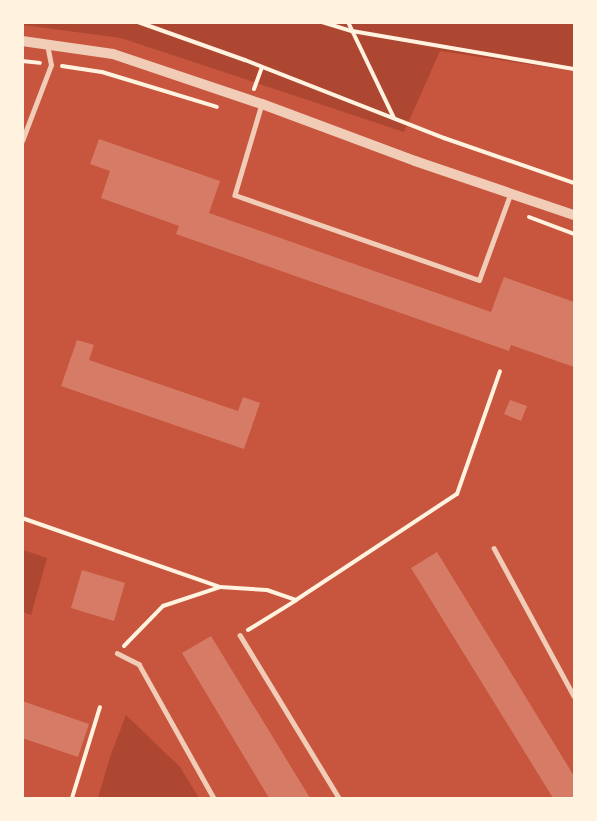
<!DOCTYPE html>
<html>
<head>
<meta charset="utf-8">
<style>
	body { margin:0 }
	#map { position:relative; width:597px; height:821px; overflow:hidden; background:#c8553d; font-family:Commissioner,sans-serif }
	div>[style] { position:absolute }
	.green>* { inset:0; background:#ae4732 }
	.building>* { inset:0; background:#d67c66 }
	.path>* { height:4px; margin:-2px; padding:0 2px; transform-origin:2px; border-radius:2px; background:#fff3e0 }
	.service>* { height:4.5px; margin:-2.25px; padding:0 2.25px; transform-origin:2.25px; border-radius:2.25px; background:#f1ccb7 }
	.tertiary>* { height:10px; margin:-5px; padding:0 5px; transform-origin:5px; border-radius:5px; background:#f1ccb7 }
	span { translate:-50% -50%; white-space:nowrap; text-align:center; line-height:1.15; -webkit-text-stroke:6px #fff3e0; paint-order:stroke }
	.frame { position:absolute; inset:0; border:24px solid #fff3e0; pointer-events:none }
</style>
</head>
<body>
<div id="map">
	<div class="green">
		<i style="clip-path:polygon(23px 22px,574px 23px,574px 71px,440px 51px,404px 132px,121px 38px,23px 25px)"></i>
		<i style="clip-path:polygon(23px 550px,47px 558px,31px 615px,23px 612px)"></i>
		<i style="clip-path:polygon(126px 715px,180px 767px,199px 798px,98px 798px,111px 754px)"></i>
	</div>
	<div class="building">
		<i style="clip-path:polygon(99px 139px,220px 181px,209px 213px,491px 312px,504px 277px,574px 302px,574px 367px,511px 345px,509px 351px,176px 234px,179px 226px,101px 198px,110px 171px,90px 164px)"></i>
		<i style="clip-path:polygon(77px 340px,94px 345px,89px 360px,238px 411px,243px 397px,260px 403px,244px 449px,61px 386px)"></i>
		<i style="clip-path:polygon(510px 400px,527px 406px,521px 421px,504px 414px)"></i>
		<i style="clip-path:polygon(437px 552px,574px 776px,574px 798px,553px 798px,411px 568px)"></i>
		<i style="clip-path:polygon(82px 570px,125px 583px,114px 621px,71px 608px)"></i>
		<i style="clip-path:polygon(211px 636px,310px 798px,269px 798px,182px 653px)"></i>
		<i style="clip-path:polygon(22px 701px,89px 724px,78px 757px,22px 738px)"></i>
	</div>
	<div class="path">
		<i style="left:138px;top:22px;width:114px;rotate:19.6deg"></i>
		<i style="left:245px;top:60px;width:214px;rotate:21.4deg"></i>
		<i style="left:444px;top:138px;width:138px;rotate:19.1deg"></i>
		<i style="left:322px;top:22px;width:31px;rotate:17deg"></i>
		<i style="left:352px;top:31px;width:225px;rotate:9.7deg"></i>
		<i style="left:348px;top:22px;width:106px;rotate:64.4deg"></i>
		<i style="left:22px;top:61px;width:18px;rotate:6deg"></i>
		<i style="left:62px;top:66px;width:40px;rotate:8.5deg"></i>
		<i style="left:102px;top:72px;width:120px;rotate:16.9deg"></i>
		<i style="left:254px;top:89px;width:23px;rotate:-70deg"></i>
		<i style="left:529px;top:217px;width:48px;rotate:20.7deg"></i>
		<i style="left:22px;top:518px;width:210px;rotate:19.2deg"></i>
		<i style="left:248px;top:630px;width:55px;rotate:-31.7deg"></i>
		<i style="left:124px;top:646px;width:56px;rotate:-45.7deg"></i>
		<i style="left:163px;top:606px;width:60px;rotate:-18.4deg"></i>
		<i style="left:220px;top:587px;width:47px;rotate:3.7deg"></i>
		<i style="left:267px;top:590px;width:31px;rotate:19deg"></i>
		<i style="left:296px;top:600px;width:193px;rotate:-33.4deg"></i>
		<i style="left:457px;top:494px;width:130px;rotate:-70.7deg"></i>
		<i style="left:72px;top:798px;width:95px;rotate:-72.9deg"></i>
	</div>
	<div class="service">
		<i style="left:262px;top:104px;width:95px;rotate:106.5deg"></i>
		<i style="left:235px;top:195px;width:258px;rotate:19.2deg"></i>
		<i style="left:479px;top:280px;width:90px;rotate:-70deg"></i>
		<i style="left:22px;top:141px;width:81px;rotate:-69.1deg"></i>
		<i style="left:51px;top:65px;width:21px;rotate:-101deg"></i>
		<i style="left:494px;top:548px;width:168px;rotate:61.6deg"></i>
		<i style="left:240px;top:635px;width:191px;rotate:58.7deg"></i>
		<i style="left:117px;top:653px;width:25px;rotate:27deg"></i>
		<i style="left:139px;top:664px;width:154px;rotate:60.8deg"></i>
	</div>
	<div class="tertiary">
		<i style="left:22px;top:41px;width:92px;rotate:8.1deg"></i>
		<i style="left:113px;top:54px;width:157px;rotate:18.6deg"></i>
		<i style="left:262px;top:104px;width:163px;rotate:20.4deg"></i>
		<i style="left:415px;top:161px;width:168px;rotate:18.8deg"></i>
	</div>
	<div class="frame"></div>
</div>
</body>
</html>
